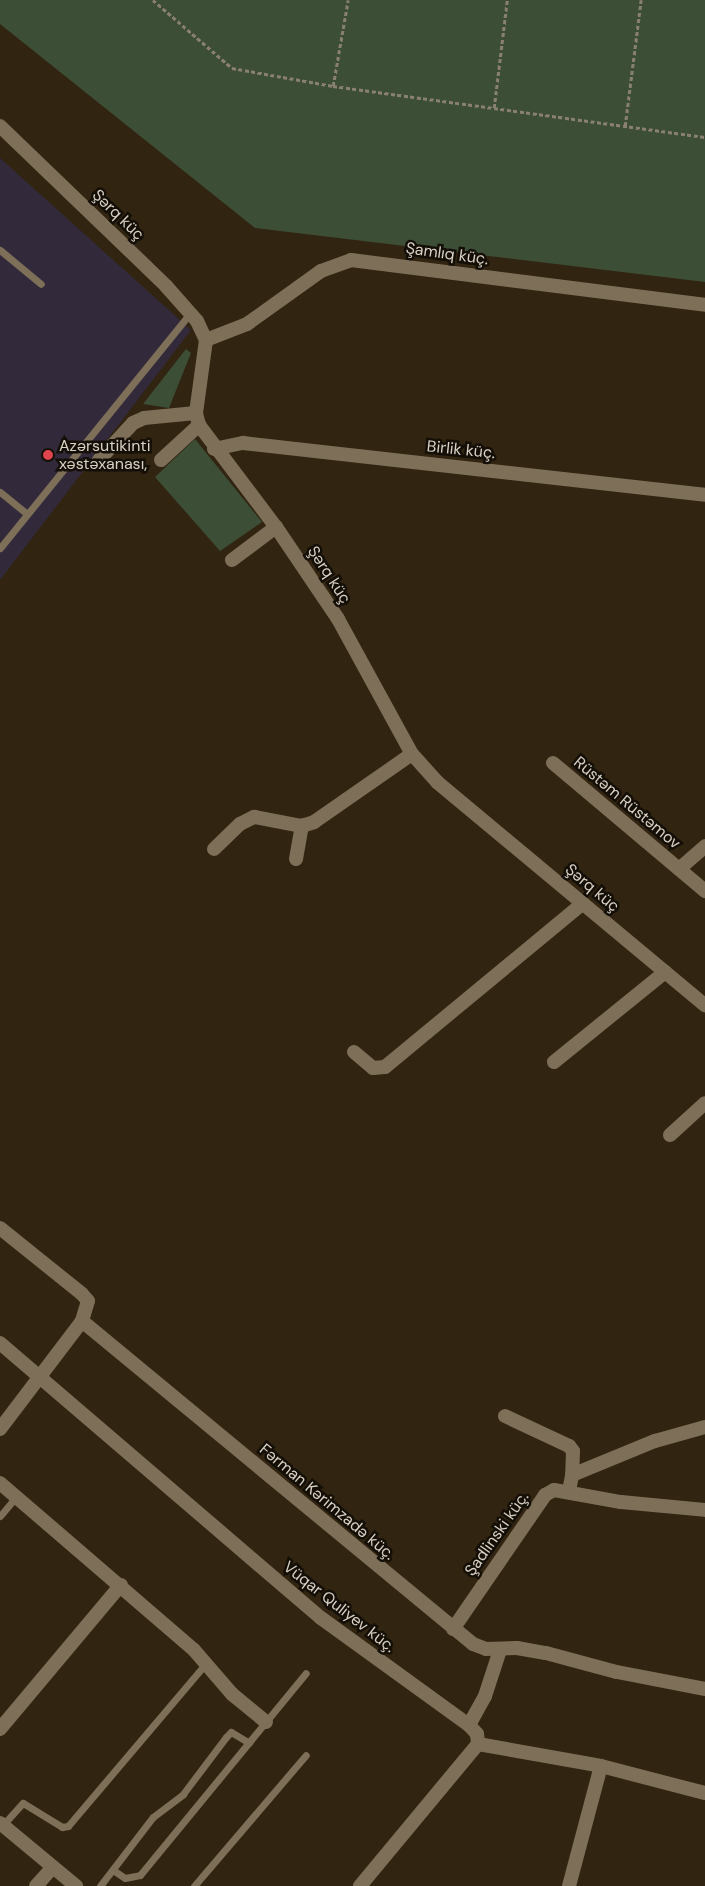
<!DOCTYPE html>
<html>
<head>
<meta charset="utf-8">
<style>
	body { margin:0 }
	#map { position:relative; width:705px; height:1886px; overflow:hidden; background:#312410; font-family:"DM Sans",sans-serif }
	div>[style] { position:absolute }
	.industrial>* { inset:0; background:#322a3a }
	.green>* { inset:0; background:#3d4e37 }
	.path>* { height:2.5px; margin-top:-1.25px; transform-origin:0; background:repeating-linear-gradient(90deg,#8a8070 0 4px,transparent 0 6.5px) }
	.service>* { height:7px; margin:-3.5px; padding:0 3.5px; transform-origin:3.5px; border-radius:3.5px; background:#7e6f58 }
	.minor>* { height:14px; margin:-7px; padding:0 7px; transform-origin:7px; border-radius:7px; background:#7e6f58 }
	.tertiary>* { height:14px; margin:-7px; padding:0 7px; transform-origin:7px; border-radius:7px; background:#7e6f58 }
	.dots>* { width:14px; height:14px; translate:-50% -50%; box-sizing:border-box; border:2px solid #140f06; border-radius:50% }
	span { translate:-50% -50%; white-space:nowrap; text-align:center; line-height:1.15; -webkit-text-stroke:5px #140f06; paint-order:stroke }
	.street-label { font-size:16px; color:#d9d1c4 }
	.poi-label { font-size:16px; color:#d9d1c4 }
	.left { translate:0 -50%; text-align:left }
</style>
</head>
<body>
<div id="map">
	<div class="industrial">
		<i style="clip-path:polygon(0 158px,191px 330px,0 580px)"></i>
	</div>
	<div class="green">
		<i style="clip-path:polygon(0 0,705px 0,705px 282px,255px 228px,0 24px)"></i>
		<i style="clip-path:polygon(186px 349px,191px 353px,169px 408px,143px 404px)"></i>
		<i style="clip-path:polygon(195px 439px,262px 522px,220px 551px,155px 477px)"></i>
	</div>
	<div class="path">
		<i style="left:153px;top:0;width:104px;rotate:40.7deg"></i>
		<i style="left:232px;top:68px;width:103px;rotate:10.1deg"></i>
		<i style="left:333px;top:86px;width:375px;rotate:7.8deg"></i>
		<i style="left:333px;top:86px;width:87px;rotate:-80.1deg"></i>
		<i style="left:494px;top:108px;width:109px;rotate:-83.1deg"></i>
		<i style="left:625px;top:126px;width:127px;rotate:-82.8deg"></i>
	</div>
	<div class="service">
		<i style="left:0;top:250px;width:53px;rotate:39.7deg"></i>
		<i style="left:0;top:492px;width:33px;rotate:39deg"></i>
		<i style="left:0;top:548px;width:304px;rotate:-51deg"></i>
		<i style="left:0;top:1516px;width:25px;rotate:-50deg"></i>
		<i style="left:2px;top:1826px;width:31px;rotate:-48deg"></i>
		<i style="left:23px;top:1803px;width:46px;rotate:31.6deg"></i>
		<i style="left:62px;top:1827px;width:6px;rotate:-9deg"></i>
		<i style="left:68px;top:1826px;width:215px;rotate:-49.7deg"></i>
		<i style="left:113px;top:1870px;width:14px;rotate:34deg"></i>
		<i style="left:125px;top:1878px;width:15px;rotate:-11deg"></i>
		<i style="left:140px;top:1875px;width:261px;rotate:-50.6deg"></i>
		<i style="left:100px;top:1886px;width:87px;rotate:-52.5deg"></i>
		<i style="left:153px;top:1817px;width:38px;rotate:-37deg"></i>
		<i style="left:183px;top:1794px;width:71px;rotate:-53deg"></i>
		<i style="left:226px;top:1737px;width:7px;rotate:-45deg"></i>
		<i style="left:231px;top:1732px;width:21px;rotate:31deg"></i>
		<i style="left:194px;top:1886px;width:172px;rotate:-49.5deg"></i>
	</div>
	<div class="minor">
		<i style="left:0;top:126px;width:231px;rotate:43.9deg"></i>
		<i style="left:166px;top:286px;width:47px;rotate:48.5deg"></i>
		<i style="left:197px;top:321px;width:21px;rotate:65deg"></i>
		<i style="left:206px;top:340px;width:74px;rotate:97.8deg"></i>
		<i style="left:196px;top:413px;width:12px;rotate:76deg"></i>
		<i style="left:199px;top:425px;width:128px;rotate:53deg"></i>
		<i style="left:276px;top:527px;width:111px;rotate:56deg"></i>
		<i style="left:338px;top:619px;width:154px;rotate:61.3deg"></i>
		<i style="left:412px;top:754px;width:38px;rotate:48deg"></i>
		<i style="left:437px;top:782px;width:349px;rotate:39.8deg"></i>
		<i style="left:206px;top:340px;width:44px;rotate:-21.3deg"></i>
		<i style="left:247px;top:324px;width:91px;rotate:-35.6deg"></i>
		<i style="left:321px;top:271px;width:32px;rotate:-20deg"></i>
		<i style="left:351px;top:260px;width:357px;rotate:7.2deg"></i>
		<i style="left:214px;top:449px;width:30px;rotate:-12deg"></i>
		<i style="left:243px;top:443px;width:465px;rotate:6.4deg"></i>
		<i style="left:99px;top:460px;width:50px;rotate:-47.4deg"></i>
		<i style="left:133px;top:423px;width:12px;rotate:-24deg"></i>
		<i style="left:144px;top:418px;width:52px;rotate:-5.5deg"></i>
		<i style="left:161px;top:460px;width:52px;rotate:-42.6deg"></i>
		<i style="left:232px;top:560px;width:55px;rotate:-36.9deg"></i>
		<i style="left:553px;top:763px;width:199px;rotate:40.1deg"></i>
		<i style="left:214px;top:849px;width:36px;rotate:-44deg"></i>
		<i style="left:240px;top:824px;width:16px;rotate:-27deg"></i>
		<i style="left:254px;top:817px;width:49px;rotate:10.6deg"></i>
		<i style="left:302px;top:826px;width:13px;rotate:-18deg"></i>
		<i style="left:314px;top:822px;width:119px;rotate:-34.8deg"></i>
		<i style="left:296px;top:859px;width:34px;rotate:-80deg"></i>
		<i style="left:679px;top:869px;width:35px;rotate:-41deg"></i>
		<i style="left:354px;top:1052px;width:25px;rotate:40deg"></i>
		<i style="left:373px;top:1068px;width:12px;rotate:-5deg"></i>
		<i style="left:385px;top:1067px;width:257px;rotate:-39.6deg"></i>
		<i style="left:554px;top:1062px;width:143px;rotate:-39deg"></i>
		<i style="left:670px;top:1135px;width:47px;rotate:-42.4deg"></i>
		<i style="left:0;top:1228px;width:105px;rotate:38.8deg"></i>
		<i style="left:82px;top:1294px;width:9px;rotate:49deg"></i>
		<i style="left:88px;top:1301px;width:21px;rotate:107deg"></i>
		<i style="left:82px;top:1321px;width:507px;rotate:39.56deg"></i>
		<i style="left:473px;top:1644px;width:14px;rotate:21deg"></i>
		<i style="left:486px;top:1649px;width:31px;rotate:-2deg"></i>
		<i style="left:517px;top:1648px;width:29px;rotate:10deg"></i>
		<i style="left:546px;top:1653px;width:73px;rotate:15deg"></i>
		<i style="left:617px;top:1672px;width:90px;rotate:10.9deg"></i>
		<i style="left:0;top:1343px;width:423px;rotate:40.6deg"></i>
		<i style="left:321px;top:1618px;width:183px;rotate:35.9deg"></i>
		<i style="left:469px;top:1725px;width:12px;rotate:48deg"></i>
		<i style="left:477px;top:1734px;width:10px;rotate:84deg"></i>
		<i style="left:505px;top:1416px;width:71px;rotate:25.1deg"></i>
		<i style="left:569px;top:1446px;width:6px;rotate:51deg"></i>
		<i style="left:573px;top:1451px;width:24px;rotate:92deg"></i>
		<i style="left:0;top:1429px;width:136px;rotate:-52.8deg"></i>
		<i style="left:0;top:1483px;width:256px;rotate:40.7deg"></i>
		<i style="left:194px;top:1650px;width:58px;rotate:49.2deg"></i>
		<i style="left:232px;top:1694px;width:44px;rotate:39.5deg"></i>
		<i style="left:569px;top:1491px;width:16px;rotate:-79deg"></i>
		<i style="left:572px;top:1475px;width:90px;rotate:-22.3deg"></i>
		<i style="left:655px;top:1441px;width:52px;rotate:-15.6deg"></i>
		<i style="left:453px;top:1629px;width:163px;rotate:-55.5deg"></i>
		<i style="left:545px;top:1495px;width:10px;rotate:-29deg"></i>
		<i style="left:554px;top:1490px;width:68px;rotate:10.2deg"></i>
		<i style="left:621px;top:1502px;width:84px;rotate:5.4deg"></i>
		<i style="left:469px;top:1725px;width:33px;rotate:-61deg"></i>
		<i style="left:485px;top:1696px;width:48px;rotate:-71.9deg"></i>
		<i style="left:0;top:1729px;width:188px;rotate:-50deg"></i>
		<i style="left:478px;top:1744px;width:125px;rotate:10.1deg"></i>
		<i style="left:601px;top:1766px;width:107px;rotate:14.6deg"></i>
		<i style="left:36px;top:1886px;width:25px;rotate:-48deg"></i>
		<i style="left:360px;top:1886px;width:185px;rotate:-50.3deg"></i>
		<i style="left:569px;top:1886px;width:124px;rotate:-75.1deg"></i>
	</div>
	<div class="tertiary">
		<i style="left:0;top:1823px;width:99px;rotate:39.7deg"></i>
	</div>
	<div class="dots">
		<i style="left:48px;top:455px;background:#e0444e"></i>
	</div>
	<div class="street-label">
		<span style="left:118px;top:215px;rotate:44deg">Şərq küç</span>
		<span style="left:447px;top:254px;rotate:8deg">Şamlıq küç.</span>
		<span style="left:461px;top:450px;rotate:6deg">Birlik küç.</span>
		<span style="left:329px;top:575px;rotate:57deg">Şərq küç</span>
		<span style="left:627px;top:803px;rotate:40deg">Rüstəm Rüstəmov</span>
		<span style="left:592px;top:888px;rotate:40deg">Şərq küç</span>
		<span style="left:327px;top:1502px;rotate:40deg">Fərman Kərimzadə küç.</span>
		<span style="left:497px;top:1534px;rotate:-55deg">Şadlinski küç.</span>
		<span style="left:339px;top:1607px;rotate:38deg">Vüqar Quliyev küç.</span>
	</div>
	<div class="poi-label">
		<span class="left" style="left:59px;top:455px">Azərsutikinti<br>xəstəxanası,</span>
	</div>
</div>
</body>
</html>
